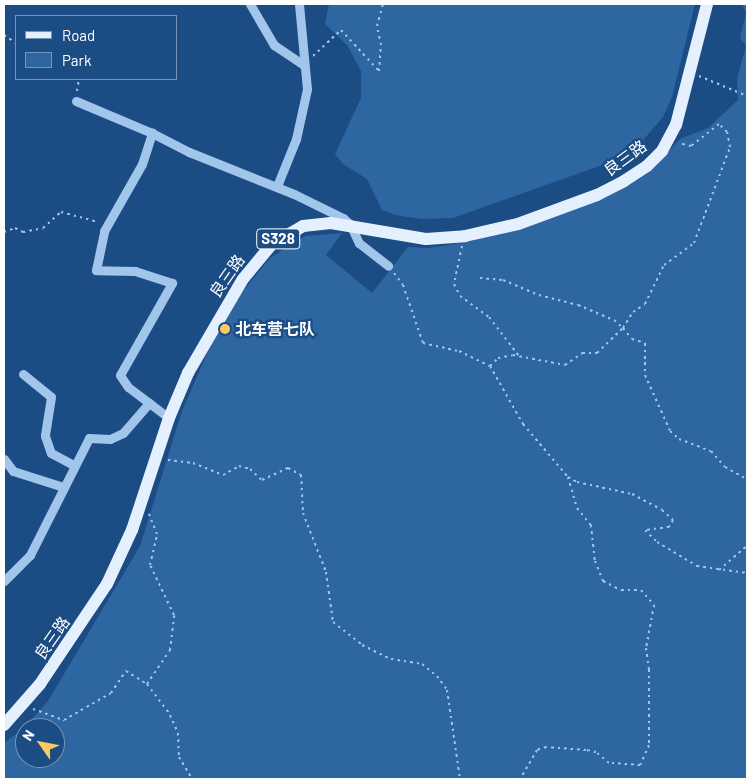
<!DOCTYPE html>
<html>
<head>
<meta charset="utf-8">
<style>
	body { margin:0 }
	#map { position:relative; width:751px; height:783px; overflow:hidden; background:#1b4c84; font-family:Barlow,"Noto Sans SC",sans-serif }
	div>[style] { position:absolute }
	.green>* { inset:0; background:#2e66a2 }
	.path>* { height:2px; margin-top:-1px; transform-origin:0; background:repeating-linear-gradient(90deg,#a1c5eb 0 2.5px,transparent 0 6.5px) }
	.minor>* { height:9px; margin:-4.5px; padding:0 4.5px; transform-origin:4.5px; border-radius:4.5px; background:#a1c5eb }
	.major>* { height:12px; margin:-6px; padding:0 6px; transform-origin:6px; border-radius:6px; background:#e5f0ff }
	.dots>* { width:14px; height:14px; translate:-50% -50%; box-sizing:border-box; border:2px solid #1b4c84; border-radius:50% }
	span { translate:-50% -50%; white-space:nowrap; text-align:center; line-height:1.15; -webkit-text-stroke:4.5px #1b4c84; paint-order:stroke }
	.shield-label span { padding:1px 4px; background:#1b4c84; border:1px solid; border-radius:4px; -webkit-text-stroke-width:0 }
	.shield-label { font-size:15px; color:#fff; font-weight:700 }
	.street-label { font-size:16px; color:#fff }
	.poi-label { font-size:16px; color:#fff; font-weight:700 }
	.left { translate:0 -50%; text-align:left }
	.frame { position:absolute; inset:0; border:5px solid #fff; pointer-events:none }
	.legend { position:absolute; left:15px; top:15px; width:162px; height:65px; box-sizing:border-box; background:#1b4c84; border:1px solid #7694b5; margin:0; padding:6px 9px; list-style:none; font-size:15px; color:#fff }
	.legend li { display:flex; align-items:center; gap:10px; height:25px }
	.legend b { width:25px; border:1px solid #7694b5 }
	.north { position:absolute; left:15px; top:718px; width:50px; height:50px; box-sizing:border-box; background:#1b4c84; border:1px solid #7694b5; border-radius:50%; rotate:303deg; font-size:14px; font-weight:700; line-height:20px; text-align:center; color:#fff }
	.north::after { content:''; display:block; margin:auto; width:18px; height:22px; background:#fcca5d; clip-path:polygon(50% 0,100% 100%,50% 72%,0 100%) }
</style>
</head>
<body>
<div id="map">
	<div class="green">
		<i style="clip-path:polygon(329px 4px,695px 4px,672px 97px,663px 117px,637px 147px,619px 159px,453px 218px,421px 219px,395px 215px,382px 210px,367px 179px,343px 164px,335px 154px,361px 98px,361px 71px,347px 45px,325px 24px)"></i>
		<i style="clip-path:polygon(evenodd,742px 4px,747px 4px,747px 779px,4px 779px,4px 743px,24px 728px,48px 701px,140px 546px,182px 411px,209px 349px,243px 291px,270px 258px,305px 236px,342px 233px,326px 255px,372px 293px,408px 247px,428px 248px,468px 242px,614px 193px,657px 164px,680px 139px,708px 128px,738px 100px,737px 78px,746px 46px,740px 38px,746px 13px,742px 4px,25px 728px,55px 728px,55px 758px,25px 758px,25px 728px)"></i>
	</div>
	<div class="path">
		<i style="left:4px;top:35px;width:14px;rotate:34deg"></i>
		<i style="left:313px;top:56px;width:38px;rotate:-43deg"></i>
		<i style="left:341px;top:30px;width:56px;rotate:47.2deg"></i>
		<i style="left:379px;top:71px;width:26px;rotate:-86deg"></i>
		<i style="left:381px;top:45px;width:19px;rotate:-102deg"></i>
		<i style="left:377px;top:26px;width:23px;rotate:-75deg"></i>
		<i style="left:699px;top:76px;width:52px;rotate:22.6deg"></i>
		<i style="left:77px;top:91px;width:12px;rotate:-81deg"></i>
		<i style="left:4px;top:232px;width:12px;rotate:-20deg"></i>
		<i style="left:15px;top:228px;width:9px;rotate:27deg"></i>
		<i style="left:23px;top:232px;width:20px;rotate:-11deg"></i>
		<i style="left:43px;top:228px;width:24px;rotate:-42deg"></i>
		<i style="left:61px;top:212px;width:39px;rotate:15deg"></i>
		<i style="left:462px;top:246px;width:39px;rotate:102deg"></i>
		<i style="left:454px;top:284px;width:13px;rotate:63deg"></i>
		<i style="left:460px;top:296px;width:36px;rotate:36deg"></i>
		<i style="left:489px;top:317px;width:49px;rotate:52.4deg"></i>
		<i style="left:394px;top:273px;width:15px;rotate:53deg"></i>
		<i style="left:403px;top:285px;width:61px;rotate:71deg"></i>
		<i style="left:423px;top:343px;width:37px;rotate:13deg"></i>
		<i style="left:459px;top:351px;width:34px;rotate:26deg"></i>
		<i style="left:480px;top:278px;width:23px;rotate:5deg"></i>
		<i style="left:503px;top:280px;width:39px;rotate:23deg"></i>
		<i style="left:539px;top:295px;width:40px;rotate:14.4deg"></i>
		<i style="left:578px;top:305px;width:39px;rotate:23deg"></i>
		<i style="left:614px;top:320px;width:12px;rotate:42deg"></i>
		<i style="left:623px;top:328px;width:19px;rotate:-58deg"></i>
		<i style="left:633px;top:312px;width:14px;rotate:-34deg"></i>
		<i style="left:645px;top:304px;width:43px;rotate:-64deg"></i>
		<i style="left:664px;top:265px;width:37px;rotate:-36deg"></i>
		<i style="left:694px;top:243px;width:103px;rotate:-69.4deg"></i>
		<i style="left:730px;top:147px;width:15px;rotate:-101deg"></i>
		<i style="left:727px;top:132px;width:11px;rotate:-135deg"></i>
		<i style="left:719px;top:124px;width:36px;rotate:142deg"></i>
		<i style="left:691px;top:146px;width:13px;rotate:-167deg"></i>
		<i style="left:490px;top:366px;width:67px;rotate:60.4deg"></i>
		<i style="left:523px;top:424px;width:70px;rotate:49.7deg"></i>
		<i style="left:568px;top:477px;width:32px;rotate:74deg"></i>
		<i style="left:577px;top:508px;width:22px;rotate:51deg"></i>
		<i style="left:591px;top:525px;width:36px;rotate:84deg"></i>
		<i style="left:595px;top:561px;width:22px;rotate:68deg"></i>
		<i style="left:603px;top:581px;width:20px;rotate:27deg"></i>
		<i style="left:621px;top:590px;width:20px"></i>
		<i style="left:641px;top:590px;width:20px;rotate:49deg"></i>
		<i style="left:654px;top:605px;width:44px;rotate:100.5deg"></i>
		<i style="left:646px;top:648px;width:21px;rotate:82deg"></i>
		<i style="left:649px;top:669px;width:76px;rotate:90deg"></i>
		<i style="left:649px;top:745px;width:22px;rotate:114deg"></i>
		<i style="left:640px;top:765px;width:31px;rotate:-176deg"></i>
		<i style="left:609px;top:763px;width:17px;rotate:-140deg"></i>
		<i style="left:596px;top:752px;width:10px;rotate:-169deg"></i>
		<i style="left:586px;top:750px;width:40px;rotate:-175.7deg"></i>
		<i style="left:546px;top:747px;width:9px;rotate:162deg"></i>
		<i style="left:537px;top:750px;width:34px;rotate:120deg"></i>
		<i style="left:490px;top:366px;width:11px;rotate:-45deg"></i>
		<i style="left:498px;top:358px;width:15px;rotate:-11deg"></i>
		<i style="left:513px;top:355px;width:53px;rotate:10.9deg"></i>
		<i style="left:565px;top:365px;width:21px;rotate:-35deg"></i>
		<i style="left:582px;top:353px;width:15px"></i>
		<i style="left:597px;top:353px;width:36px;rotate:-44deg"></i>
		<i style="left:623px;top:328px;width:14px;rotate:51deg"></i>
		<i style="left:632px;top:339px;width:14px;rotate:17deg"></i>
		<i style="left:645px;top:343px;width:32px;rotate:90deg"></i>
		<i style="left:645px;top:375px;width:61px;rotate:65.9deg"></i>
		<i style="left:670px;top:431px;width:12px;rotate:42deg"></i>
		<i style="left:679px;top:439px;width:34px;rotate:21deg"></i>
		<i style="left:711px;top:451px;width:21px;rotate:49deg"></i>
		<i style="left:725px;top:467px;width:25px;rotate:29deg"></i>
		<i style="left:168px;top:460px;width:25px;rotate:7deg"></i>
		<i style="left:193px;top:463px;width:32px;rotate:22deg"></i>
		<i style="left:223px;top:475px;width:18px;rotate:-29deg"></i>
		<i style="left:239px;top:466px;width:11px;rotate:15deg"></i>
		<i style="left:250px;top:469px;width:16px;rotate:43deg"></i>
		<i style="left:262px;top:480px;width:29px;rotate:-25deg"></i>
		<i style="left:288px;top:468px;width:15px;rotate:28deg"></i>
		<i style="left:301px;top:475px;width:38px;rotate:87deg"></i>
		<i style="left:303px;top:513px;width:63px;rotate:68.7deg"></i>
		<i style="left:326px;top:572px;width:50px;rotate:82deg"></i>
		<i style="left:333px;top:622px;width:37px;rotate:38deg"></i>
		<i style="left:362px;top:645px;width:32px;rotate:26deg"></i>
		<i style="left:391px;top:659px;width:31px;rotate:9deg"></i>
		<i style="left:422px;top:664px;width:19px;rotate:39deg"></i>
		<i style="left:437px;top:676px;width:17px;rotate:54deg"></i>
		<i style="left:447px;top:690px;width:90px;rotate:81.7deg"></i>
		<i style="left:568px;top:477px;width:10px;rotate:29deg"></i>
		<i style="left:577px;top:482px;width:56px;rotate:12.3deg"></i>
		<i style="left:632px;top:494px;width:34px;rotate:28deg"></i>
		<i style="left:662px;top:510px;width:15px;rotate:42deg"></i>
		<i style="left:673px;top:520px;width:8px;rotate:120deg"></i>
		<i style="left:669px;top:527px;width:24px;rotate:173deg"></i>
		<i style="left:645px;top:530px;width:17px;rotate:45deg"></i>
		<i style="left:657px;top:542px;width:47px;rotate:31deg"></i>
		<i style="left:697px;top:566px;width:50px;rotate:8deg"></i>
		<i style="left:719px;top:570px;width:37px;rotate:-41deg"></i>
		<i style="left:147px;top:684px;width:41px;rotate:-55.9deg"></i>
		<i style="left:170px;top:650px;width:35px;rotate:-83deg"></i>
		<i style="left:174px;top:615px;width:55px;rotate:-115.6deg"></i>
		<i style="left:150px;top:565px;width:32px;rotate:-77deg"></i>
		<i style="left:157px;top:534px;width:22px;rotate:-112deg"></i>
		<i style="left:33px;top:709px;width:33px;rotate:20deg"></i>
		<i style="left:64px;top:720px;width:54px;rotate:-29.9deg"></i>
		<i style="left:111px;top:693px;width:27px;rotate:-56deg"></i>
		<i style="left:126px;top:671px;width:25px;rotate:32deg"></i>
		<i style="left:147px;top:684px;width:39px;rotate:53deg"></i>
		<i style="left:170px;top:715px;width:20px;rotate:66deg"></i>
		<i style="left:178px;top:733px;width:24px;rotate:88deg"></i>
		<i style="left:179px;top:757px;width:26px;rotate:59deg"></i>
	</div>
	<div class="minor">
		<i style="left:250px;top:4px;width:48px;rotate:59.7deg"></i>
		<i style="left:274px;top:45px;width:36px;rotate:34deg"></i>
		<i style="left:76px;top:101px;width:82px;rotate:22.8deg"></i>
		<i style="left:277px;top:186px;width:51px;rotate:-68deg"></i>
		<i style="left:296px;top:139px;width:51px;rotate:-77.6deg"></i>
		<i style="left:307px;top:89px;width:85px;rotate:-95.4deg"></i>
		<i style="left:23px;top:374px;width:36px;rotate:39deg"></i>
		<i style="left:51px;top:397px;width:39px;rotate:99deg"></i>
		<i style="left:45px;top:436px;width:18px;rotate:71deg"></i>
		<i style="left:51px;top:453px;width:26px;rotate:28deg"></i>
		<i style="left:169px;top:418px;width:51px;rotate:-142.9deg"></i>
		<i style="left:128px;top:387px;width:14px;rotate:-124deg"></i>
		<i style="left:120px;top:375px;width:106px;rotate:-60.5deg"></i>
		<i style="left:172px;top:283px;width:39px;rotate:-162deg"></i>
		<i style="left:135px;top:271px;width:39px;rotate:-179deg"></i>
		<i style="left:96px;top:270px;width:40px;rotate:-78deg"></i>
		<i style="left:104px;top:231px;width:77px;rotate:-60.4deg"></i>
		<i style="left:142px;top:164px;width:33px;rotate:-72deg"></i>
		<i style="left:152px;top:133px;width:42px;rotate:27.2deg"></i>
		<i style="left:189px;top:152px;width:113px;rotate:21.8deg"></i>
		<i style="left:294px;top:194px;width:55px;rotate:26.1deg"></i>
		<i style="left:343px;top:218px;width:9px;rotate:41deg"></i>
		<i style="left:350px;top:224px;width:21px;rotate:65deg"></i>
		<i style="left:359px;top:243px;width:37px;rotate:38deg"></i>
		<i style="left:4px;top:459px;width:15px;rotate:53deg"></i>
		<i style="left:13px;top:471px;width:52px;rotate:17.7deg"></i>
		<i style="left:4px;top:581px;width:37px;rotate:-45deg"></i>
		<i style="left:30px;top:555px;width:131px;rotate:-63.2deg"></i>
		<i style="left:89px;top:438px;width:21px;rotate:3deg"></i>
		<i style="left:110px;top:439px;width:14px;rotate:-25deg"></i>
		<i style="left:123px;top:433px;width:40px;rotate:-49deg"></i>
	</div>
	<div class="major">
		<i style="left:4px;top:725px;width:55px;rotate:-48.7deg"></i>
		<i style="left:40px;top:684px;width:120px;rotate:-56.2deg"></i>
		<i style="left:107px;top:584px;width:60px;rotate:-65.2deg"></i>
		<i style="left:132px;top:530px;width:118px;rotate:-71.7deg"></i>
		<i style="left:169px;top:418px;width:49px;rotate:-67.1deg"></i>
		<i style="left:188px;top:373px;width:109px;rotate:-59.7deg"></i>
		<i style="left:243px;top:279px;width:45px;rotate:-50.4deg"></i>
		<i style="left:272px;top:244px;width:36px;rotate:-30deg"></i>
		<i style="left:303px;top:226px;width:28px;rotate:-6deg"></i>
		<i style="left:331px;top:223px;width:96px;rotate:9.6deg"></i>
		<i style="left:426px;top:239px;width:39px;rotate:-4deg"></i>
		<i style="left:465px;top:236px;width:54px;rotate:-12.8deg"></i>
		<i style="left:518px;top:224px;width:84px;rotate:-20.2deg"></i>
		<i style="left:597px;top:195px;width:30px;rotate:-27deg"></i>
		<i style="left:624px;top:181px;width:27px;rotate:-33deg"></i>
		<i style="left:647px;top:166px;width:21px;rotate:-45deg"></i>
		<i style="left:662px;top:151px;width:30px;rotate:-62deg"></i>
		<i style="left:676px;top:125px;width:125px;rotate:-75.6deg"></i>
	</div>
	<div class="dots">
		<i style="left:225px;top:329px;background:#fcca5d"></i>
	</div>
	<div class="shield-label">
		<span style="left:278px;top:239px">S328</span>
	</div>
	<div class="street-label">
		<span style="left:625px;top:158px;rotate:-36deg">良三路</span>
		<span style="left:227px;top:276px;rotate:-55deg">良三路</span>
		<span style="left:52px;top:638px;rotate:-55deg">良三路</span>
	</div>
	<div class="poi-label">
		<span class="left" style="left:235px;top:329px">北车营七队</span>
	</div>
	<div class="frame"></div>
	<ul class="legend">
	<li><b style="height:6px;background:#e5f0ff"></b>Road</li>
	<li><b style="height:14px;background:#2e66a2"></b>Park</li>
	</ul>
	<div class="north">N</div>
</div>
</body>
</html>
